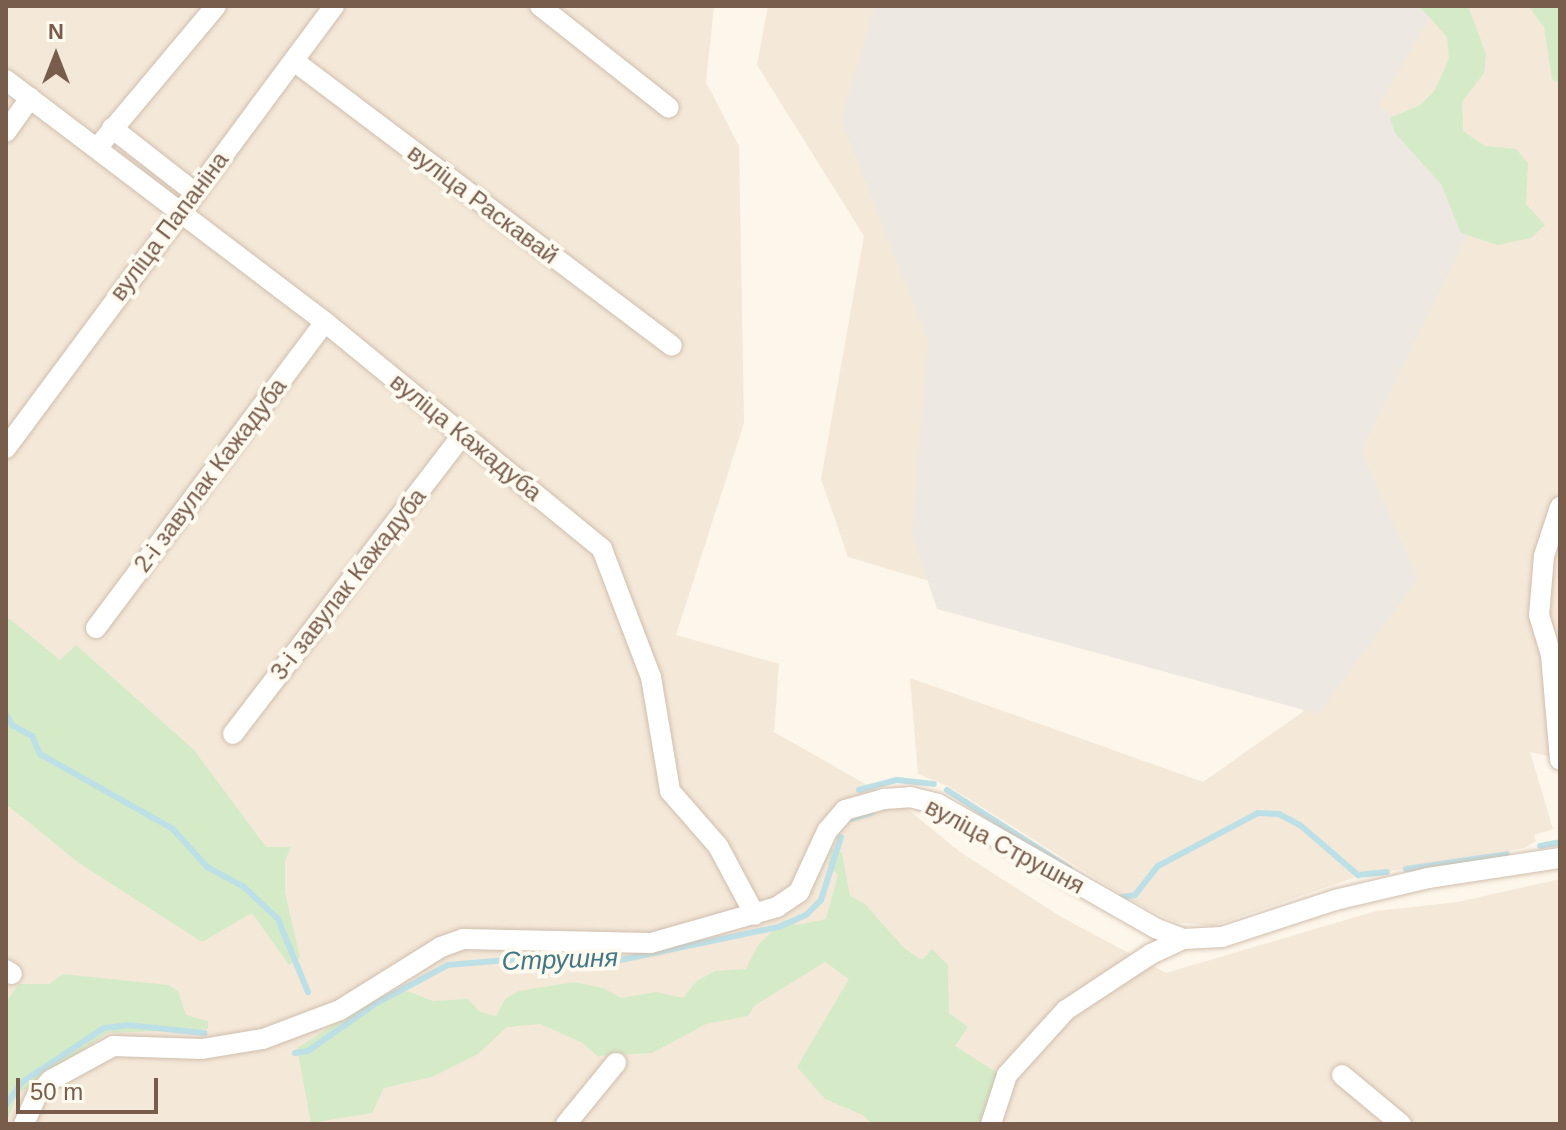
<!DOCTYPE html>
<html>
<head>
<meta charset="utf-8">
<style>
	body { margin:0 }
	#map { position:relative; width:1566px; height:1130px; overflow:hidden; background:#fdf6ea; font-family:Arial,sans-serif }
	div>[style] { position:absolute }
	.residential>* { inset:0; background:#f4e8d8 }
	.industrial>* { inset:0; background:#eee8e2 }
	.green>* { inset:0; background:#d5ebc7 }
	.stream>* { height:6px; margin:-3px; padding:0 3px; transform-origin:3px; border-radius:3px; background:#bde0e7 }
	.roads { filter:drop-shadow(0 0 2px #cfbeae) drop-shadow(0 0 2px #cfbeae) }
	.street>* { height:20px; margin:-10px; padding:0 10px; transform-origin:10px; border-radius:10px; background:#fff }
	span { translate:-50% -50%; white-space:nowrap; text-align:center; line-height:1.15; -webkit-text-stroke:8px #fffaf0; paint-order:stroke }
	.street-label { font-size:24px; color:#785d4c }
	.water-label { font-size:26px; color:#437784; font-style:italic }
	.frame { position:absolute; inset:0; border:8px solid #785d4c; pointer-events:none }
	.north { position:absolute; left:16px; top:16px; width:80px; height:80px; -webkit-text-stroke:6px #fffaf0; paint-order:stroke; rotate:0deg; font-size:22px; font-weight:700; line-height:32px; text-align:center; color:#785d4c }
	.north::after { content:''; display:block; margin:auto; width:28px; height:36px; background:#785d4c; clip-path:polygon(50% 0,100% 100%,50% 72%,0 100%) }
	.scale { position:absolute; left:16px; top:1078px; width:142px; height:36px; box-sizing:border-box; border:4px solid #785d4c; border-top:0; padding-left:10px; font-size:24px; line-height:28px; white-space:nowrap; color:#785d4c; -webkit-text-stroke:6px #fffaf0; paint-order:stroke }
</style>
</head>
<body>
<div id="map">
	<div class="residential">
		<i style="clip-path:polygon(6px 6px,714px 6px,706px 82px,739px 146px,744px 423px,676px 635px,779px 664px,774px 732px,904px 806px,960px 852px,1063px 918px,1166px 973px,1376px 911px,1458px 902px,1560px 879px,1560px 1124px,6px 1124px)"></i>
		<i style="clip-path:polygon(768px 6px,1560px 6px,1560px 759px,1530px 752px,1553px 829px,1534px 835px,1536px 841px,1524px 848px,1356px 877px,1213px 926px,1175px 922px,1129px 899px,948px 786px,918px 774px,910px 678px,1203px 782px,1304px 711px,1253px 677px,848px 557px,821px 479px,864px 236px,757px 65px)"></i>
	</div>
	<div class="industrial">
		<i style="clip-path:polygon(875px 6px,1436px 6px,1379px 106px,1493px 183px,1361px 451px,1418px 579px,1318px 714px,937px 609px,912px 534px,928px 340px,841px 120px)"></i>
	</div>
	<div class="green">
		<i style="clip-path:polygon(1419px 6px,1468px 6px,1486px 54px,1484px 73px,1462px 102px,1463px 131px,1485px 146px,1516px 149px,1528px 163px,1526px 204px,1545px 225px,1531px 238px,1497px 245px,1461px 233px,1441px 184px,1395px 133px,1390px 118px,1420px 105px,1435px 90px,1449px 58px,1447px 37px)"></i>
		<i style="clip-path:polygon(1528px 6px,1560px 6px,1560px 84px,1552px 79px,1544px 27px)"></i>
		<i style="clip-path:polygon(6px 616px,60px 660px,76px 645px,194px 750px,266px 847px,291px 847px,285px 861px,285px 892px,300px 958px,289px 965px,252px 913px,202px 942px,79px 863px,6px 804px)"></i>
		<i style="clip-path:polygon(831px 848px,842px 853px,850px 896px,865px 904px,905px 949px,922px 960px,932px 949px,948px 965px,949px 1013px,968px 1027px,955px 1046px,1002px 1076px,980px 1124px,872px 1124px,863px 1115px,825px 1099px,797px 1067px,849px 979px,825px 962px,754px 1006px,748px 1016px,706px 1024px,652px 1053px,597px 1056px,583px 1043px,540px 1024px,507px 1027px,478px 1054px,432px 1077px,384px 1088px,372px 1113px,311px 1123px,297px 1048px,368px 1003px,407px 991px,433px 1001px,468px 999px,480px 1012px,496px 1016px,505px 999px,519px 991px,574px 982px,603px 988px,621px 998px,656px 992px,683px 998px,697px 981px,715px 971px,746px 969px,758px 945px,784px 920px,798px 925px,826px 919px,838px 875px,828px 865px)"></i>
		<i style="clip-path:polygon(63px 974px,168px 985px,178px 991px,186px 1015px,208px 1021px,208px 1029px,107px 1033px,17px 1095px,6px 1124px,6px 1002px,19px 984px,49px 984px)"></i>
	</div>
	<div class="stream">
		<i style="left:6px;top:714px;width:13px;rotate:61deg"></i>
		<i style="left:12px;top:725px;width:23px;rotate:29deg"></i>
		<i style="left:32px;top:736px;width:20px;rotate:66deg"></i>
		<i style="left:40px;top:754px;width:153px;rotate:29.4deg"></i>
		<i style="left:173px;top:829px;width:51px;rotate:48.2deg"></i>
		<i style="left:207px;top:867px;width:42px;rotate:28.4deg"></i>
		<i style="left:244px;top:887px;width:47px;rotate:43.3deg"></i>
		<i style="left:278px;top:919px;width:79px;rotate:67.7deg"></i>
		<i style="left:859px;top:790px;width:39px;rotate:-15deg"></i>
		<i style="left:897px;top:780px;width:37px;rotate:6deg"></i>
		<i style="left:947px;top:790px;width:145px;rotate:32.6deg"></i>
		<i style="left:852px;top:819px;width:20px;rotate:-18deg"></i>
		<i style="left:1540px;top:846px;width:20px;rotate:-11deg"></i>
		<i style="left:1406px;top:869px;width:102px;rotate:-8.4deg"></i>
		<i style="left:1118px;top:898px;width:17px;rotate:-10deg"></i>
		<i style="left:1135px;top:895px;width:37px;rotate:-52deg"></i>
		<i style="left:1158px;top:866px;width:113px;rotate:-27.9deg"></i>
		<i style="left:1258px;top:813px;width:21px;rotate:3deg"></i>
		<i style="left:1279px;top:814px;width:24px;rotate:28deg"></i>
		<i style="left:1300px;top:825px;width:77px;rotate:40.8deg"></i>
		<i style="left:1358px;top:875px;width:29px;rotate:-6deg"></i>
		<i style="left:295px;top:1053px;width:13px;rotate:-9deg"></i>
		<i style="left:308px;top:1051px;width:82px;rotate:-35deg"></i>
		<i style="left:375px;top:1004px;width:83px;rotate:-28.1deg"></i>
		<i style="left:448px;top:965px;width:95px;rotate:-4.8deg"></i>
		<i style="left:543px;top:957px;width:68px;rotate:4.2deg"></i>
		<i style="left:611px;top:962px;width:172px;rotate:-11.8deg"></i>
		<i style="left:779px;top:927px;width:30px;rotate:-24deg"></i>
		<i style="left:806px;top:915px;width:21px;rotate:-45deg"></i>
		<i style="left:821px;top:900px;width:66px;rotate:-72.4deg"></i>
		<i style="left:6px;top:1105px;width:28px;rotate:-55deg"></i>
		<i style="left:22px;top:1082px;width:98px;rotate:-33.4deg"></i>
		<i style="left:104px;top:1028px;width:23px;rotate:-7deg"></i>
		<i style="left:127px;top:1025px;width:78px;rotate:5.9deg"></i>
	</div>
	<div class="roads">
		<div class="street">
			<i style="left:540px;top:6px;width:164px;rotate:38.3deg"></i>
			<i style="left:294px;top:61px;width:473px;rotate:37deg"></i>
			<i style="left:6px;top:80px;width:400px;rotate:37.2deg"></i>
			<i style="left:325px;top:322px;width:358px;rotate:39.3deg"></i>
			<i style="left:602px;top:549px;width:137px;rotate:69.1deg"></i>
			<i style="left:651px;top:677px;width:116px;rotate:80.5deg"></i>
			<i style="left:670px;top:791px;width:73px;rotate:48.9deg"></i>
			<i style="left:718px;top:846px;width:78px;rotate:61.8deg"></i>
			<i style="left:112px;top:128px;width:103px;rotate:37.9deg"></i>
			<i style="left:6px;top:132px;width:42px;rotate:-54.8deg"></i>
			<i style="left:97px;top:148px;width:185px;rotate:-50deg"></i>
			<i style="left:6px;top:448px;width:550px;rotate:-53.42deg"></i>
			<i style="left:1560px;top:507px;width:52px;rotate:108.1deg"></i>
			<i style="left:1544px;top:556px;width:59px;rotate:94.8deg"></i>
			<i style="left:1539px;top:615px;width:42px;rotate:73.3deg"></i>
			<i style="left:1551px;top:655px;width:105px;rotate:85.1deg"></i>
			<i style="left:96px;top:628px;width:382px;rotate:-53.2deg"></i>
			<i style="left:233px;top:734px;width:378px;rotate:-52.5deg"></i>
			<i style="left:6px;top:970px;width:7px;rotate:34deg"></i>
			<i style="left:1342px;top:1075px;width:77px;rotate:39.7deg"></i>
			<i style="left:24px;top:1124px;width:32px;rotate:-66deg"></i>
			<i style="left:37px;top:1095px;width:21px;rotate:-47deg"></i>
			<i style="left:51px;top:1080px;width:71px;rotate:-28.7deg"></i>
			<i style="left:113px;top:1046px;width:89px;rotate:1.9deg"></i>
			<i style="left:202px;top:1049px;width:62px;rotate:-9.3deg"></i>
			<i style="left:263px;top:1039px;width:82px;rotate:-20.6deg"></i>
			<i style="left:340px;top:1010px;width:119px;rotate:-32deg"></i>
			<i style="left:441px;top:947px;width:23px;rotate:-20deg"></i>
			<i style="left:463px;top:939px;width:188px;rotate:1.2deg"></i>
			<i style="left:651px;top:943px;width:131px;rotate:-15.9deg"></i>
			<i style="left:777px;top:907px;width:27px;rotate:-34deg"></i>
			<i style="left:799px;top:892px;width:67px;rotate:-65.3deg"></i>
			<i style="left:827px;top:831px;width:28px;rotate:-49deg"></i>
			<i style="left:845px;top:810px;width:41px;rotate:-15.8deg"></i>
			<i style="left:884px;top:799px;width:26px;rotate:-4deg"></i>
			<i style="left:910px;top:797px;width:29px;rotate:14deg"></i>
			<i style="left:938px;top:804px;width:250px;rotate:29.7deg"></i>
			<i style="left:1155px;top:928px;width:30px;rotate:21deg"></i>
			<i style="left:1183px;top:939px;width:39px;rotate:-3deg"></i>
			<i style="left:1222px;top:937px;width:119px;rotate:-18.1deg"></i>
			<i style="left:1335px;top:900px;width:96px;rotate:-13.3deg"></i>
			<i style="left:1428px;top:878px;width:134px;rotate:-8.6deg"></i>
			<i style="left:566px;top:1124px;width:79px;rotate:-50.7deg"></i>
			<i style="left:991px;top:1124px;width:52px;rotate:-71.9deg"></i>
			<i style="left:1007px;top:1075px;width:88px;rotate:-47.8deg"></i>
			<i style="left:1066px;top:1010px;width:102px;rotate:-33.4deg"></i>
			<i style="left:1151px;top:954px;width:35px;rotate:-25deg"></i>
		</div>
	</div>
	<div class="street-label">
		<span style="left:483px;top:204px;rotate:37deg">вуліца Раскавай</span>
		<span style="left:169px;top:226px;rotate:-53deg">вуліца Папаніна</span>
		<span style="left:466px;top:437px;rotate:39deg">вуліца Кажадуба</span>
		<span style="left:210px;top:475px;rotate:-53deg">2-і завулак Кажадуба</span>
		<span style="left:348px;top:584px;rotate:-52deg">3-і завулак Кажадуба</span>
		<span style="left:1005px;top:846px;rotate:28deg">вуліца Струшня</span>
	</div>
	<div class="water-label">
		<span style="left:560px;top:960px;rotate:-2deg">Струшня</span>
	</div>
	<div class="frame"></div>
	<div class="north">N</div>
	<div class="scale">50 m</div>
</div>
</body>
</html>
